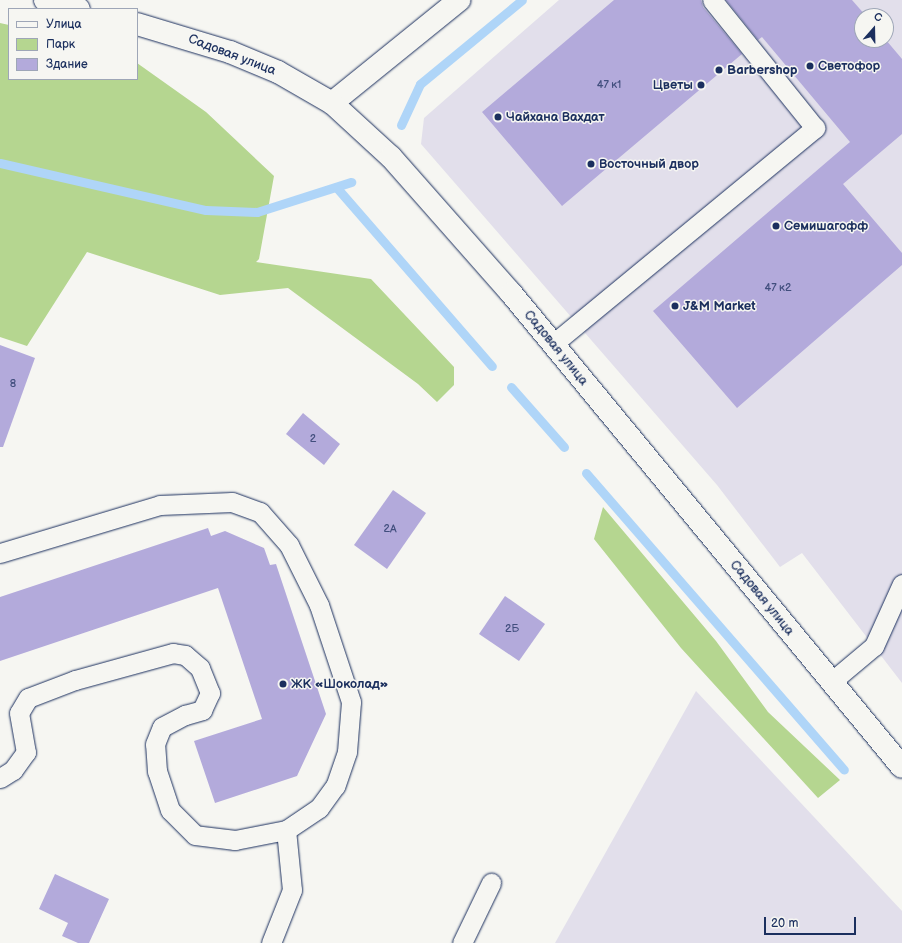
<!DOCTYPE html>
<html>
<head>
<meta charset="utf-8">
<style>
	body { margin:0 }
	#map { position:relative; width:902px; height:943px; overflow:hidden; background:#f6f6f2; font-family:"Balsamiq Sans",sans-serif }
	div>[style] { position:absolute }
	.built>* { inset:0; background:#e2dfeb }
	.green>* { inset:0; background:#b5d690 }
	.stream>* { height:9px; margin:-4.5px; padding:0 4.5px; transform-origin:4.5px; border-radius:4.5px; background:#afd5f8 }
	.building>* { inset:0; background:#b3aadb }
	.roads { filter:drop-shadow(0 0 1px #1b2f5e) drop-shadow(0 0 1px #1b2f5e) }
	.lane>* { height:19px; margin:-9.5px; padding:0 9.5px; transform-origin:9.5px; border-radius:9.5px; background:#f6f6f2 }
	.street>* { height:22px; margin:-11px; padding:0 11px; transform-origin:11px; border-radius:11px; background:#f6f6f2 }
	.secondary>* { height:22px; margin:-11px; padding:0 11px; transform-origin:11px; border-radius:11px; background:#f6f6f2 }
	.dots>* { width:11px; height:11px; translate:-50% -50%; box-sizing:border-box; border:2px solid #f6f6f2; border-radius:50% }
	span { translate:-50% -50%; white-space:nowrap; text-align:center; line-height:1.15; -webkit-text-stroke:3px #f6f6f2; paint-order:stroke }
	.number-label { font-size:11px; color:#414e7d }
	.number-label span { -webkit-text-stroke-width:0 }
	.street-label { font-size:13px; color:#1b2f5e }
	.poi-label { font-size:13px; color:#1b2f5e; font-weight:700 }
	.left { translate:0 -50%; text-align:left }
	.right { translate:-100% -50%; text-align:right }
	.legend { position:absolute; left:8px; top:8px; width:130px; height:72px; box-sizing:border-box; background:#f6f6f2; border:1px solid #9ea6b7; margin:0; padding:5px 7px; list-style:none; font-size:12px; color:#1b2f5e }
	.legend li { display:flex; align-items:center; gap:8px; height:20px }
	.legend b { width:20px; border:1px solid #9ea6b7 }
	.north { position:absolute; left:854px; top:8px; width:40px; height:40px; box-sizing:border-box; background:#f6f6f2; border:1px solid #9ea6b7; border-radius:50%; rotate:20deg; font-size:11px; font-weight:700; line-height:16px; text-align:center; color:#1b2f5e }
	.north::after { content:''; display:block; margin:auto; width:14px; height:18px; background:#1b2f5e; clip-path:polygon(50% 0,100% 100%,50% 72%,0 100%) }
	.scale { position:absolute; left:764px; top:917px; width:92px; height:18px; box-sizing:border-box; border:2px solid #1b2f5e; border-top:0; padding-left:5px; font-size:12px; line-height:14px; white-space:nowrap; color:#1b2f5e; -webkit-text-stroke:3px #f6f6f2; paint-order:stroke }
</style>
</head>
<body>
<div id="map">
	<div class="built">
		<i style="clip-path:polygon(evenodd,559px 0,902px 0,902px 683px,802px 553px,780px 567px,717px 485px,421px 144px,424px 118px,559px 0,862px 16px,886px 16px,886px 40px,862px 40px,862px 16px)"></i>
		<i style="clip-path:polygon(696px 691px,902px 911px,902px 943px,555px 943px)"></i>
	</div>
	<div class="green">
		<i style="clip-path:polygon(0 23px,9px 25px,9px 79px,137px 79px,137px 63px,206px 112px,274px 176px,259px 259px,256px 262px,371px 279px,454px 367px,454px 385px,437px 402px,418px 384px,288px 288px,220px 295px,87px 252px,27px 346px,0 337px)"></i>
		<i style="clip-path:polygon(603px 507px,716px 641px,768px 712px,840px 780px,818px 798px,681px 648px,594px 539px)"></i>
	</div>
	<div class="stream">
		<i style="left:401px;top:125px;width:45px;rotate:-65.1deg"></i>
		<i style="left:420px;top:84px;width:132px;rotate:-39.5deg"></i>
		<i style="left:0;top:163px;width:211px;rotate:12.9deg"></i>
		<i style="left:206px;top:210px;width:51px;rotate:2.2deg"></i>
		<i style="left:257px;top:212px;width:99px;rotate:-17.7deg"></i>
		<i style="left:337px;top:188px;width:236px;rotate:49deg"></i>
		<i style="left:511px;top:387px;width:80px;rotate:48.5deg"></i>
		<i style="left:586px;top:473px;width:393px;rotate:49deg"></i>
	</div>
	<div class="building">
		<i style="clip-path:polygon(614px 0,701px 0,703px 7px,742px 54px,562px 206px,482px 112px)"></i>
		<i style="clip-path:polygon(726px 0,852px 0,866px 16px,862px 16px,862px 40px,886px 40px,902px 59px,902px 134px,843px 184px,902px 253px,902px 265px,737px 408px,653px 311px,850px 142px,762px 37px,758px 40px)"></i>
		<i style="clip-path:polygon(0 345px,35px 358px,3px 447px,0 447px)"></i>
		<i style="clip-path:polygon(303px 413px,340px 444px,324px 465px,286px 434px)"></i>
		<i style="clip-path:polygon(393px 490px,426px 513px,387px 569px,354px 545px)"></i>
		<i style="clip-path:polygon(208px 528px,211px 536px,225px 531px,264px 548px,270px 565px,276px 564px,326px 714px,297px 776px,215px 803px,194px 741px,262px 719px,218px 588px,0 661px,0 597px)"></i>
		<i style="clip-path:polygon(505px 596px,545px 624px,519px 661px,479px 634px)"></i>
		<i style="clip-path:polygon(55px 874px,109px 899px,89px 943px,78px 943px,62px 936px,68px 923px,39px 909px)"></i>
	</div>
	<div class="roads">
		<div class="lane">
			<i style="left:553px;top:344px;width:340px;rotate:-39.5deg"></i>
			<i style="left:815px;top:128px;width:164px;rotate:-128.8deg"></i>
			<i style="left:0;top:553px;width:167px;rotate:-16.7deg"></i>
			<i style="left:160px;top:505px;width:72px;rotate:-2.4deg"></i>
			<i style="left:232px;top:502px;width:30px;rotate:20deg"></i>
			<i style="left:260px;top:512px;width:44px;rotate:48.7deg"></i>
			<i style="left:289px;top:545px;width:67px;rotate:63.4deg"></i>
			<i style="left:319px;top:605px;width:102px;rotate:71.7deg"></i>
			<i style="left:351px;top:702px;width:50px;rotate:94.6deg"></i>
			<i style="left:347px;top:752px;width:36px;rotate:109deg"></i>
			<i style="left:335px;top:786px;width:27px;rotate:126deg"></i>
			<i style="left:319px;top:808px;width:40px;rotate:146deg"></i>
			<i style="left:286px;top:830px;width:52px;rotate:168.9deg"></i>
			<i style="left:235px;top:840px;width:40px;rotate:-172.9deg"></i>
			<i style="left:195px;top:835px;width:35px;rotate:-135deg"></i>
			<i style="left:170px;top:810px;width:41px;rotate:-108.4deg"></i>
			<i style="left:157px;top:771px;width:27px;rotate:-94deg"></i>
			<i style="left:155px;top:744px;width:18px;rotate:-68deg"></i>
			<i style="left:162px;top:727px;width:26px;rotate:-28deg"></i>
			<i style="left:185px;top:715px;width:18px;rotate:-16deg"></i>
			<i style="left:202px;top:710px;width:19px;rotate:-65deg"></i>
			<i style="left:210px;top:693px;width:27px;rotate:-112deg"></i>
			<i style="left:200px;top:668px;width:20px;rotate:-139deg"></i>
			<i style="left:185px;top:655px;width:12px;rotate:-171deg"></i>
			<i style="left:173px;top:653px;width:102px;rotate:164.6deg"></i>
			<i style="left:75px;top:680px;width:50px;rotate:159deg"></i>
			<i style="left:28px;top:698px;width:17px;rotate:121deg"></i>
			<i style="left:19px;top:713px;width:40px;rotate:80deg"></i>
			<i style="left:26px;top:752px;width:22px;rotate:126deg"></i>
			<i style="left:13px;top:770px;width:15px;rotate:148deg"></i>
			<i style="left:831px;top:682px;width:56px;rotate:-39.9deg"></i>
			<i style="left:874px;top:646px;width:68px;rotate:-65.7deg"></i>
			<i style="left:271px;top:943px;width:57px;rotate:-68.4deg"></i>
			<i style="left:292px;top:890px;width:60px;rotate:-95.7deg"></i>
			<i style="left:462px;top:943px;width:67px;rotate:-64.2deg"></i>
		</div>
		<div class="street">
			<i style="left:332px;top:103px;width:164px;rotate:-39deg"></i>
		</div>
		<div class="secondary">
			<i style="left:45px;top:0;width:35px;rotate:15deg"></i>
			<i style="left:137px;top:24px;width:97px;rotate:16.8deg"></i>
			<i style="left:230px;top:52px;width:52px;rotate:22.6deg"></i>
			<i style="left:278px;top:72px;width:62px;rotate:29.9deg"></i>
			<i style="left:332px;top:103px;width:80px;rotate:42.5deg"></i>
			<i style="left:391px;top:157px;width:181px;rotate:48.6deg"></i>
			<i style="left:511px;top:293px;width:614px;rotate:50.48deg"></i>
		</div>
	</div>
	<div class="dots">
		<i style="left:810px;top:66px;background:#1b2f5e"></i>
		<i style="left:719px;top:70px;background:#1b2f5e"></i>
		<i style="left:701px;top:85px;background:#1b2f5e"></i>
		<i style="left:498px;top:117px;background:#1b2f5e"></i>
		<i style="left:591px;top:164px;background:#1b2f5e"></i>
		<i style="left:776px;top:226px;background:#1b2f5e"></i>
		<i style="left:675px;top:306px;background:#1b2f5e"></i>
		<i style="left:283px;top:684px;background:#1b2f5e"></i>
	</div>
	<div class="number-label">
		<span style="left:609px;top:85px">47 к1</span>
		<span style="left:778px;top:288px">47 к2</span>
		<span style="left:13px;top:384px">8</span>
		<span style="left:313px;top:439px">2</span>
		<span style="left:390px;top:529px">2А</span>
		<span style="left:512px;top:629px">2Б</span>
	</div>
	<div class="street-label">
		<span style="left:232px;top:55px;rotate:21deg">Садовая улица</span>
		<span style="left:556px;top:348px;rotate:51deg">Садовая улица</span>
		<span style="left:762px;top:598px;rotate:51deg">Садовая улица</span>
	</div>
	<div class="poi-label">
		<span class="left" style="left:818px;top:66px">Светофор</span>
		<span class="left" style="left:727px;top:70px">Barbershop</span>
		<span class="right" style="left:693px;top:85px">Цветы</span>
		<span class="left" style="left:506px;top:117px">Чайхана Вахдат</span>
		<span class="left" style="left:599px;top:164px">Восточный двор</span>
		<span class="left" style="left:784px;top:226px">Семишагофф</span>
		<span class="left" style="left:683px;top:306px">J&amp;M Market</span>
		<span class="left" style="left:291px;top:684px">ЖК «Шоколад»</span>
	</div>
	<ul class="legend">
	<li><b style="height:5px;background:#f6f6f2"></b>Улица</li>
	<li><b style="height:11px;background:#b5d690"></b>Парк</li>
	<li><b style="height:11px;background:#b3aadb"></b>Здание</li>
	</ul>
	<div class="north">С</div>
	<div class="scale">20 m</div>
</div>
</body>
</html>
